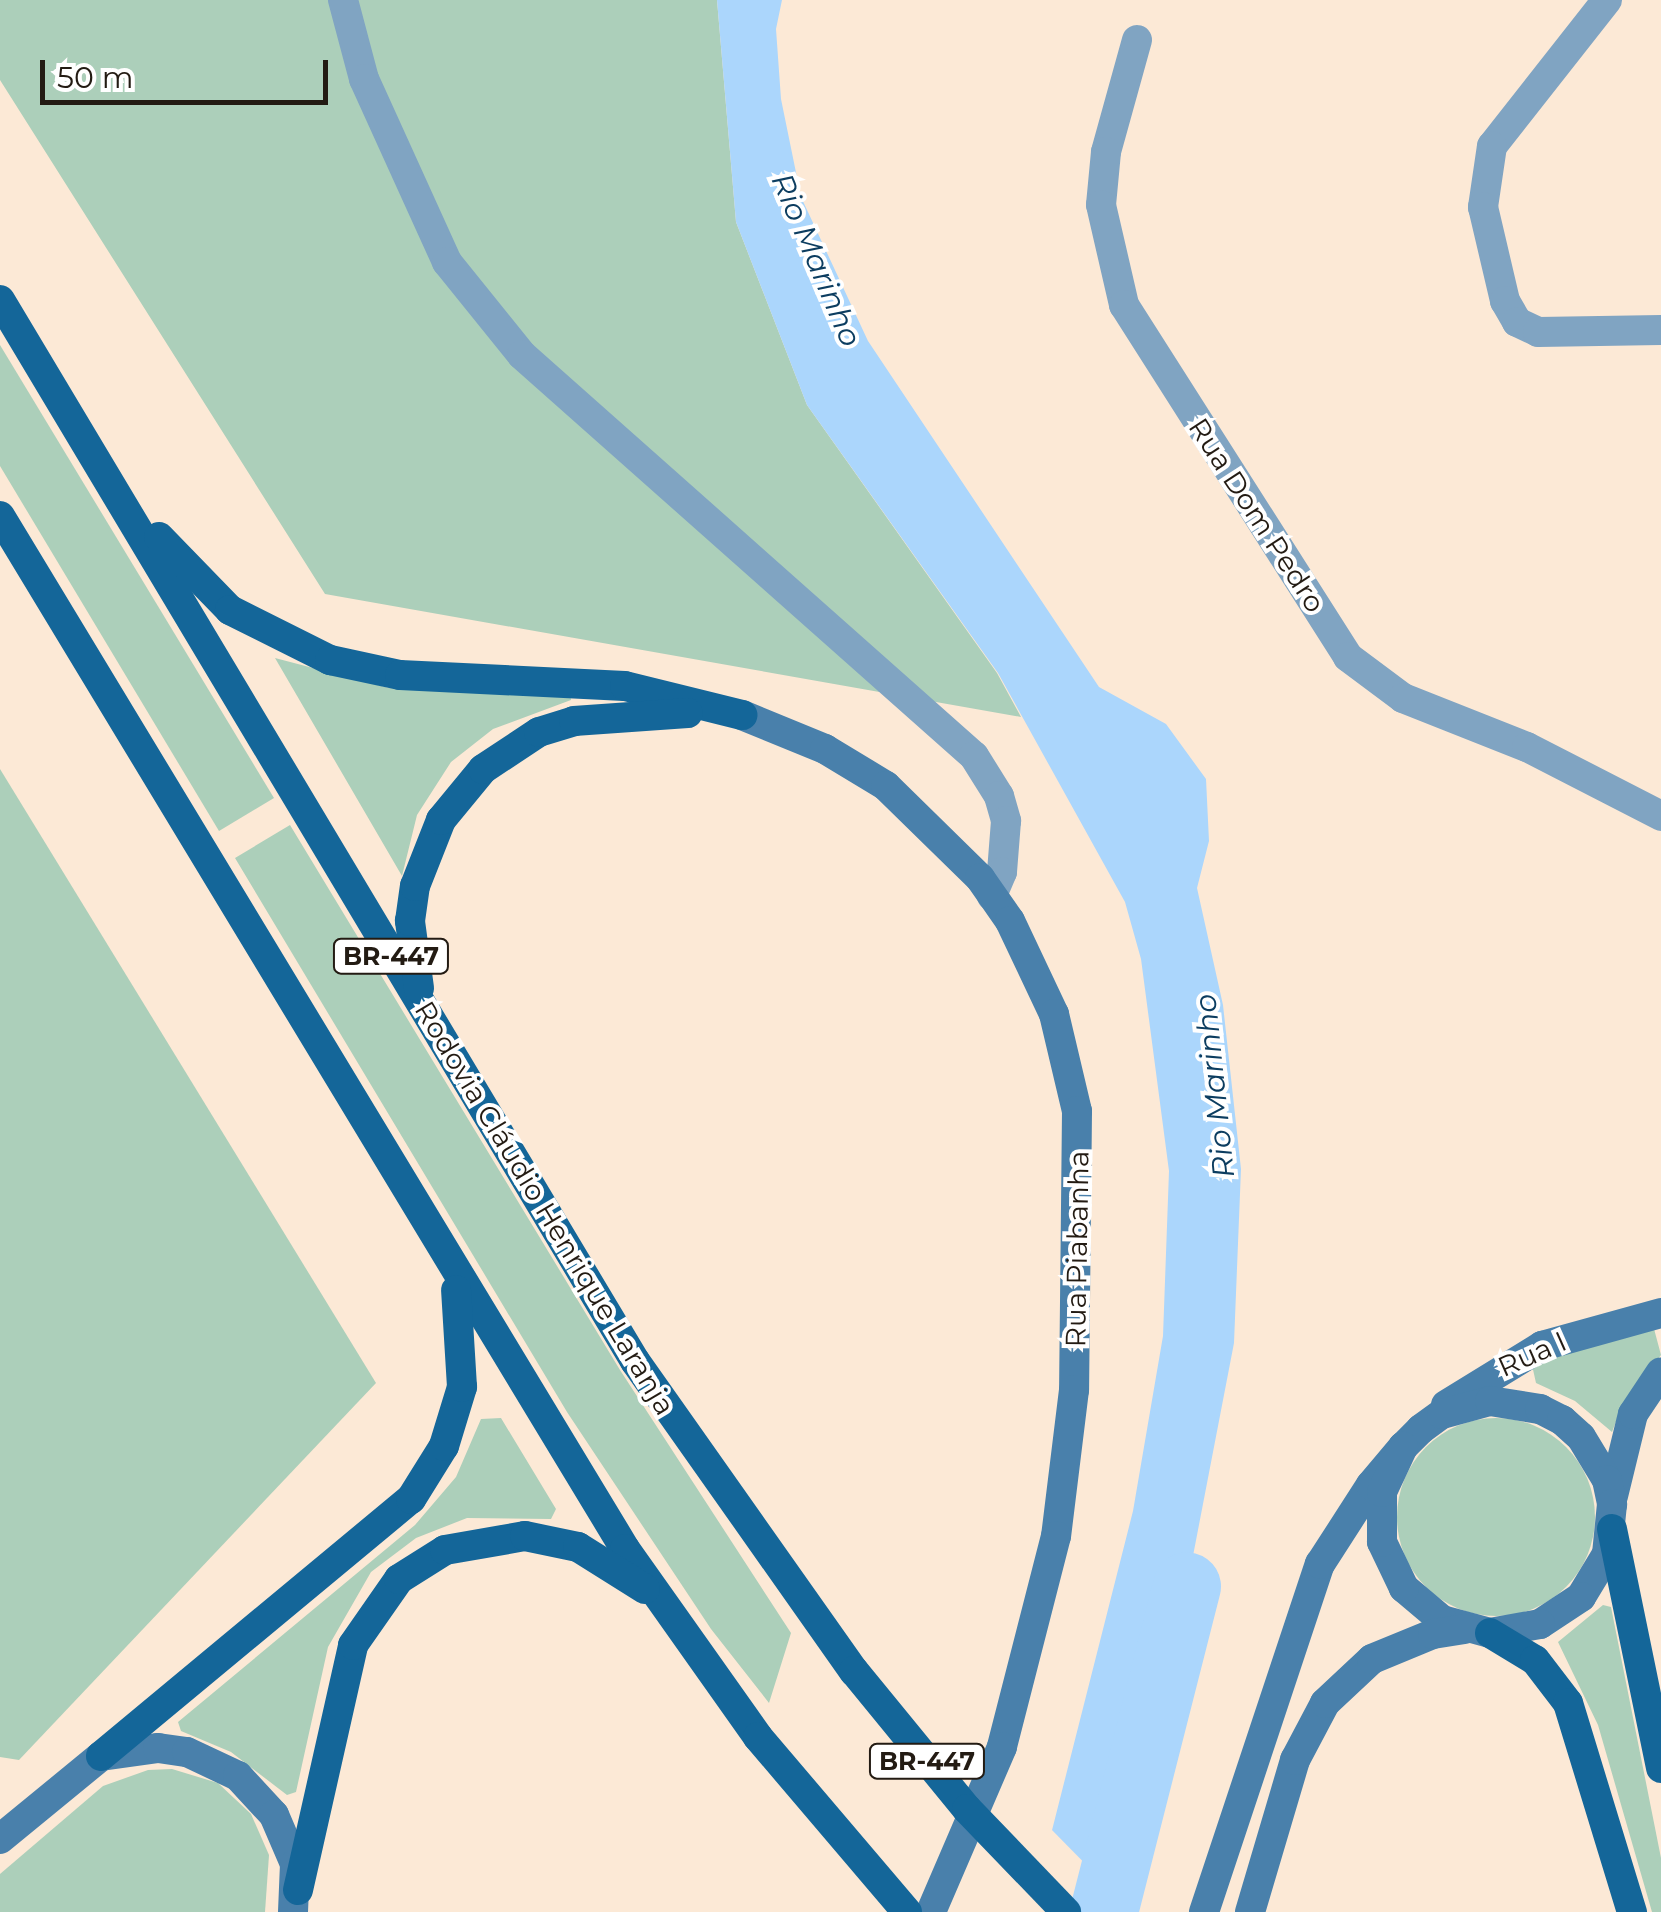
<!DOCTYPE html>
<html>
<head>
<meta charset="utf-8">
<style>
	body { margin:0 }
	#map { position:relative; width:1661px; height:1912px; overflow:hidden; background:#fce9d6; font-family:Montserrat,sans-serif }
	div>[style] { position:absolute }
	.green>* { inset:0; background:#accfba }
	.round { border-radius:50% }
	.water>* { inset:0; background:#abd6fc }
	.pier>* { inset:0; background:#fce9d6 }
	.river>* { height:68px; margin:-34px; padding:0 34px; transform-origin:34px; border-radius:34px; background:#abd6fc }
	.street>* { height:30px; margin:-15px; padding:0 15px; transform-origin:15px; border-radius:15px; background:#80a4c2 }
	.secondary>* { height:30px; margin:-15px; padding:0 15px; transform-origin:15px; border-radius:15px; background:#4980ab }
	.primary>* { height:30px; margin:-15px; padding:0 15px; transform-origin:15px; border-radius:15px; background:#146699 }
	span { translate:-50% -50%; white-space:nowrap; text-align:center; line-height:1.15; -webkit-text-stroke:8px #fff; paint-order:stroke }
	.shield-label span { padding:2px 8px; background:#fff; border:2px solid; border-radius:8px; -webkit-text-stroke-width:0 }
	.shield-label { font-size:25px; color:#231b13; font-weight:700 }
	.street-label { font-size:28px; color:#231b13 }
	.water-label { font-size:30px; color:#0c3d60; font-style:italic }
	.scale { position:absolute; left:40px; top:60px; width:288px; height:45px; box-sizing:border-box; border:5px solid #231b13; border-top:0; padding-left:12px; font-size:30px; line-height:35px; white-space:nowrap; color:#231b13; -webkit-text-stroke:8px #fff; paint-order:stroke }
</style>
</head>
<body>
<div id="map">
	<div class="green">
		<i style="clip-path:polygon(0 0,717px 0,736px 222px,807px 405px,997px 673px,1021px 717px,325px 594px,0 80px)"></i>
		<i style="clip-path:polygon(0 345px,274px 798px,219px 831px,0 466px)"></i>
		<i style="clip-path:polygon(275px 658px,389px 688px,570px 693px,571px 700px,493px 729px,451px 762px,417px 815px,402px 876px)"></i>
		<i style="clip-path:polygon(0 769px,376px 1383px,19px 1760px,0 1757px)"></i>
		<i style="clip-path:polygon(290px 825px,620px 1370px,791px 1633px,769px 1703px,711px 1629px,567px 1412px,235px 858px)"></i>
		<i style="clip-path:polygon(1653px 1325px,1661px 1355px,1622px 1406px,1612px 1432px,1575px 1401px,1536px 1383px,1532px 1365px)"></i>
		<i style="clip-path:polygon(501px 1418px,556px 1509px,551px 1519px,467px 1518px,416px 1538px,371px 1572px,328px 1647px,296px 1792px,287px 1795px,231px 1752px,181px 1731px,178px 1722px,415px 1525px,456px 1477px,481px 1419px)"></i>
		<i class="round" style="left:1397px;top:1418px;width:198px;height:198px"></i>
		<i style="clip-path:polygon(1603px 1605px,1611px 1607px,1661px 1858px,1661px 1912px,1652px 1912px,1598px 1725px,1558px 1642px)"></i>
		<i style="clip-path:polygon(172px 1769px,218px 1783px,251px 1814px,269px 1855px,265px 1912px,0 1912px,0 1874px,103px 1786px,148px 1770px)"></i>
	</div>
	<div class="water">
		<i style="clip-path:polygon(717px 0,782px 0,776px 29px,781px 99px,801px 197px,868px 341px,1099px 687px,1166px 724px,1206px 779px,1209px 841px,1197px 888px,1223px 1005px,1241px 1169px,1234px 1343px,1177px 1639px,1102px 1912px,1048px 1846px,1133px 1511px,1163px 1336px,1169px 1171px,1141px 959px,1125px 902px,998px 673px,807px 405px,736px 222px)"></i>
	</div>
	<div class="pier">
		<i style="clip-path:polygon(1048px 1826px,1113px 1892px,1107px 1912px,1021px 1912px)"></i>
	</div>
	<div class="river">
		<i style="left:1104px;top:1912px;width:336px;rotate:-75.7deg"></i>
	</div>
	<div class="street">
		<i style="left:343px;top:0;width:82px;rotate:75.1deg"></i>
		<i style="left:364px;top:79px;width:201px;rotate:65.6deg"></i>
		<i style="left:447px;top:262px;width:119px;rotate:51.1deg"></i>
		<i style="left:522px;top:355px;width:604px;rotate:41.58deg"></i>
		<i style="left:974px;top:756px;width:47px;rotate:58deg"></i>
		<i style="left:999px;top:796px;width:26px;rotate:74deg"></i>
		<i style="left:1006px;top:821px;width:51px;rotate:94.5deg"></i>
		<i style="left:1002px;top:872px;width:26px;rotate:113deg"></i>
		<i style="left:1607px;top:0;width:186px;rotate:128.2deg"></i>
		<i style="left:1492px;top:146px;width:62px;rotate:98.4deg"></i>
		<i style="left:1483px;top:207px;width:97px;rotate:76.8deg"></i>
		<i style="left:1505px;top:301px;width:24px;rotate:60deg"></i>
		<i style="left:1517px;top:322px;width:23px;rotate:25deg"></i>
		<i style="left:1538px;top:332px;width:123px;rotate:-0.9deg"></i>
		<i style="left:1137px;top:40px;width:116px;rotate:105.5deg"></i>
		<i style="left:1106px;top:152px;width:53px;rotate:95.4deg"></i>
		<i style="left:1101px;top:205px;width:103px;rotate:77deg"></i>
		<i style="left:1124px;top:305px;width:417px;rotate:57.5deg"></i>
		<i style="left:1348px;top:657px;width:69px;rotate:36.7deg"></i>
		<i style="left:1403px;top:698px;width:133px;rotate:21.6deg"></i>
		<i style="left:1527px;top:747px;width:151px;rotate:27.2deg"></i>
	</div>
	<div class="secondary">
		<i style="left:742px;top:715px;width:90px;rotate:22.3deg"></i>
		<i style="left:825px;top:749px;width:71px;rotate:31.2deg"></i>
		<i style="left:886px;top:786px;width:132px;rotate:44.4deg"></i>
		<i style="left:980px;top:878px;width:52px;rotate:55.1deg"></i>
		<i style="left:1010px;top:921px;width:103px;rotate:64.7deg"></i>
		<i style="left:1054px;top:1014px;width:100px;rotate:76.7deg"></i>
		<i style="left:1077px;top:1111px;width:279px;rotate:90.6deg"></i>
		<i style="left:1074px;top:1390px;width:147px;rotate:97deg"></i>
		<i style="left:1056px;top:1536px;width:218px;rotate:104.4deg"></i>
		<i style="left:1002px;top:1747px;width:180px;rotate:113.3deg"></i>
		<i style="left:1446px;top:1405px;width:113px;rotate:-31.6deg"></i>
		<i style="left:1542px;top:1346px;width:123px;rotate:-15.5deg"></i>
		<i style="left:1613px;top:1496px;width:84px;rotate:-76.3deg"></i>
		<i style="left:1633px;top:1414px;width:50px;rotate:-56.3deg"></i>
		<i style="left:0;top:1839px;width:131px;rotate:-39.4deg"></i>
		<i style="left:101px;top:1756px;width:58px;rotate:-8deg"></i>
		<i style="left:158px;top:1748px;width:29px;rotate:8deg"></i>
		<i style="left:187px;top:1752px;width:56px;rotate:25.2deg"></i>
		<i style="left:238px;top:1776px;width:53px;rotate:47.3deg"></i>
		<i style="left:274px;top:1815px;width:53px;rotate:66.8deg"></i>
		<i style="left:295px;top:1864px;width:48px;rotate:92.4deg"></i>
		<i style="left:1204px;top:1912px;width:367px;rotate:-71.6deg"></i>
		<i style="left:1320px;top:1564px;width:94px;rotate:-57.2deg"></i>
		<i style="left:1371px;top:1485px;width:50px;rotate:-49.9deg"></i>
		<i style="left:1403px;top:1447px;width:25px;rotate:-45deg"></i>
		<i style="left:1421px;top:1429px;width:26px;rotate:-36deg"></i>
		<i style="left:1442px;top:1414px;width:50px;rotate:-15.2deg"></i>
		<i style="left:1490px;top:1401px;width:51px;rotate:9.1deg"></i>
		<i style="left:1540px;top:1409px;width:25px;rotate:27deg"></i>
		<i style="left:1562px;top:1420px;width:25px;rotate:42deg"></i>
		<i style="left:1581px;top:1437px;width:50px;rotate:58.8deg"></i>
		<i style="left:1607px;top:1480px;width:25px;rotate:78deg"></i>
		<i style="left:1612px;top:1504px;width:50px;rotate:95.7deg"></i>
		<i style="left:1607px;top:1554px;width:50px;rotate:121.2deg"></i>
		<i style="left:1581px;top:1597px;width:49px;rotate:146.6deg"></i>
		<i style="left:1540px;top:1624px;width:51px;rotate:169.8deg"></i>
		<i style="left:1490px;top:1633px;width:50px;rotate:-164.8deg"></i>
		<i style="left:1442px;top:1620px;width:50px;rotate:-139.9deg"></i>
		<i style="left:1404px;top:1588px;width:51px;rotate:-115.6deg"></i>
		<i style="left:1382px;top:1542px;width:50px;rotate:-90deg"></i>
		<i style="left:1382px;top:1492px;width:50px;rotate:-65deg"></i>
		<i style="left:1250px;top:1912px;width:159px;rotate:-73.5deg"></i>
		<i style="left:1295px;top:1760px;width:64px;rotate:-62.2deg"></i>
		<i style="left:1325px;top:1703px;width:64px;rotate:-43.1deg"></i>
		<i style="left:1372px;top:1659px;width:66px;rotate:-22.3deg"></i>
		<i style="left:1433px;top:1634px;width:32px;rotate:-9deg"></i>
	</div>
	<div class="primary">
		<i style="left:0;top:300px;width:1237px;rotate:59.1deg"></i>
		<i style="left:635px;top:1361px;width:380px;rotate:54.8deg"></i>
		<i style="left:854px;top:1671px;width:178px;rotate:50.7deg"></i>
		<i style="left:967px;top:1809px;width:143px;rotate:46.1deg"></i>
		<i style="left:0;top:516px;width:1207px;rotate:58.82deg"></i>
		<i style="left:625px;top:1549px;width:230px;rotate:54.7deg"></i>
		<i style="left:758px;top:1737px;width:230px;rotate:49.6deg"></i>
		<i style="left:159px;top:537px;width:102px;rotate:45.8deg"></i>
		<i style="left:230px;top:610px;width:112px;rotate:26.6deg"></i>
		<i style="left:330px;top:660px;width:72px;rotate:12.1deg"></i>
		<i style="left:400px;top:675px;width:225px;rotate:2.8deg"></i>
		<i style="left:625px;top:686px;width:121px;rotate:13.9deg"></i>
		<i style="left:419px;top:988px;width:68px;rotate:-97.7deg"></i>
		<i style="left:410px;top:921px;width:35px;rotate:-82deg"></i>
		<i style="left:415px;top:886px;width:71px;rotate:-68.5deg"></i>
		<i style="left:441px;top:820px;width:66px;rotate:-50.5deg"></i>
		<i style="left:483px;top:769px;width:67px;rotate:-33.5deg"></i>
		<i style="left:539px;top:732px;width:37px;rotate:-17deg"></i>
		<i style="left:574px;top:721px;width:114px;rotate:-4deg"></i>
		<i style="left:1612px;top:1529px;width:244px;rotate:78.4deg"></i>
		<i style="left:1490px;top:1633px;width:52px;rotate:31deg"></i>
		<i style="left:1535px;top:1660px;width:54px;rotate:52.5deg"></i>
		<i style="left:1568px;top:1703px;width:219px;rotate:73deg"></i>
		<i style="left:101px;top:1756px;width:403px;rotate:-39.7deg"></i>
		<i style="left:411px;top:1499px;width:62px;rotate:-58.1deg"></i>
		<i style="left:444px;top:1446px;width:62px;rotate:-73deg"></i>
		<i style="left:462px;top:1387px;width:97px;rotate:-93.5deg"></i>
		<i style="left:298px;top:1890px;width:251px;rotate:-77.3deg"></i>
		<i style="left:353px;top:1645px;width:80px;rotate:-55.1deg"></i>
		<i style="left:399px;top:1579px;width:54px;rotate:-32.2deg"></i>
		<i style="left:445px;top:1550px;width:81px;rotate:-9.9deg"></i>
		<i style="left:525px;top:1536px;width:54px;rotate:11.7deg"></i>
		<i style="left:578px;top:1547px;width:79px;rotate:32.1deg"></i>
	</div>
	<div class="shield-label">
		<span style="left:391px;top:956px">BR-447</span>
		<span style="left:927px;top:1761px">BR-447</span>
	</div>
	<div class="street-label">
		<span style="left:1257px;top:515px;rotate:57deg">Rua Dom Pedro</span>
		<span style="left:545px;top:1208px;rotate:59deg">Rodovia Cláudio Henrique Laranja</span>
		<span style="left:1077px;top:1249px;rotate:-89deg">Rua Piabanha</span>
		<span style="left:1532px;top:1354px;rotate:-24deg">Rua I</span>
	</div>
	<div class="water-label">
		<span style="left:816px;top:260px;rotate:67deg">Rio Marinho</span>
		<span style="left:1215px;top:1086px;rotate:-96deg">Rio Marinho</span>
	</div>
	<div class="scale">50 m</div>
</div>
</body>
</html>
